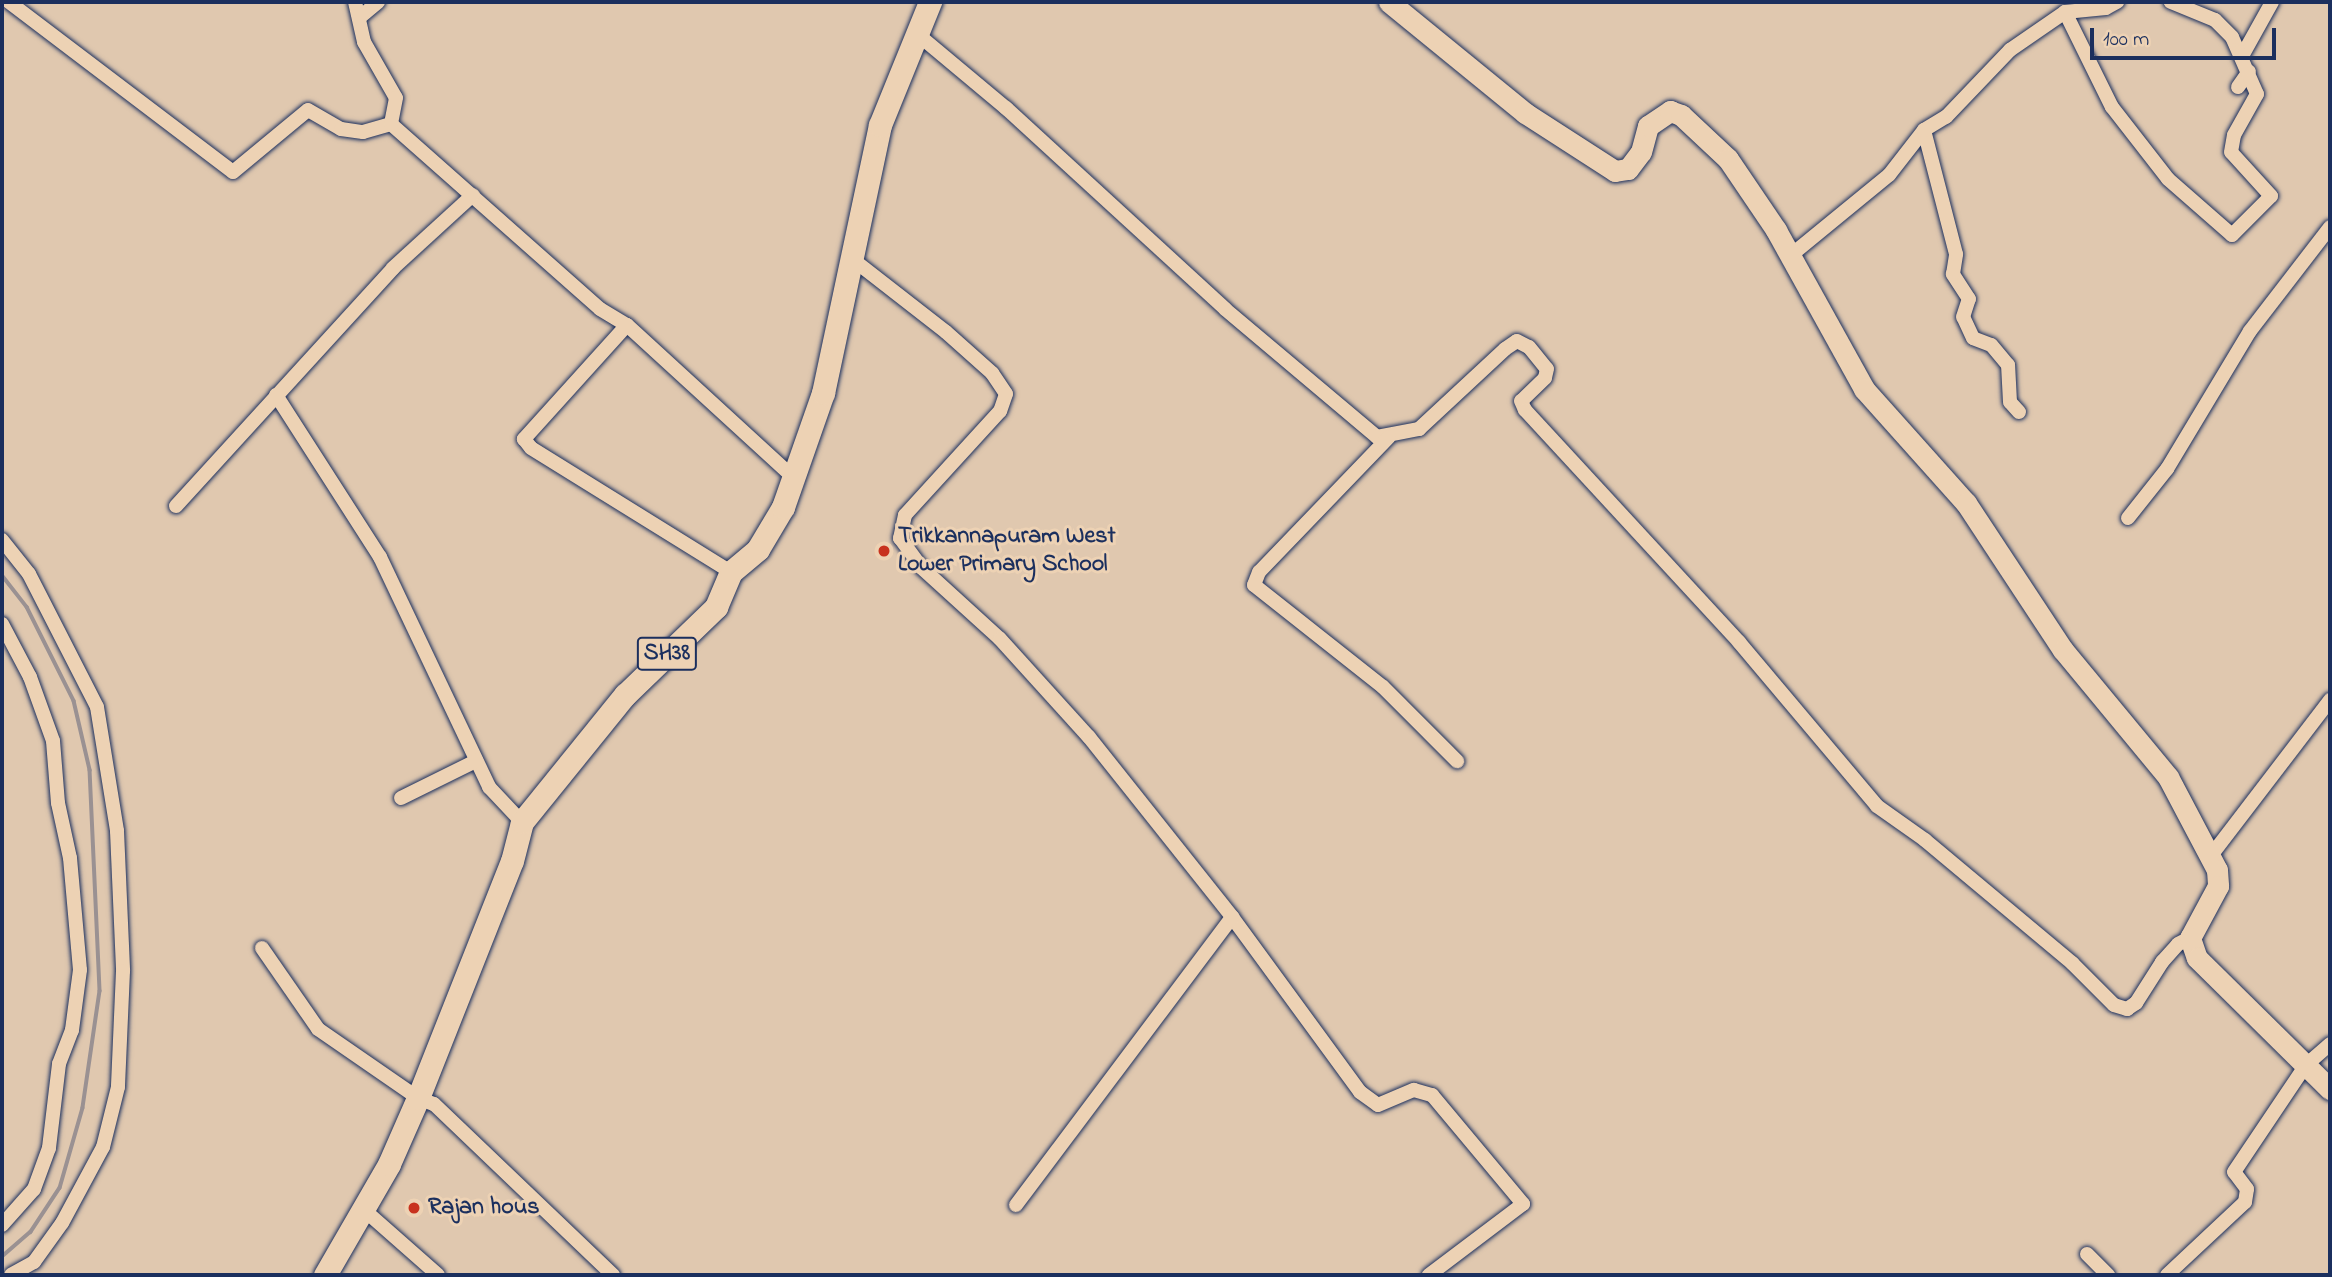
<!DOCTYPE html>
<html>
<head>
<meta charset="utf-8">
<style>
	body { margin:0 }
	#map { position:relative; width:2332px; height:1277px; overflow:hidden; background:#e0c8af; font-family:"Indie Flower",sans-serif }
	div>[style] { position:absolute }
	.stream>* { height:3.5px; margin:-1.75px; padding:0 1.75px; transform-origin:1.75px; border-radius:1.75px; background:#9a9192 }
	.roads { filter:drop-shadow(0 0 2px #1b2f5e) drop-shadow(0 0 2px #1b2f5e) }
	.street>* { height:14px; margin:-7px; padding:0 7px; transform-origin:7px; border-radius:7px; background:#edd2b4 }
	.secondary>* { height:21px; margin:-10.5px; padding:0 10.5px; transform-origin:10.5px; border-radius:10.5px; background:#edd2b4 }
	.primary>* { height:23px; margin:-11.5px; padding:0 11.5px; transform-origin:11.5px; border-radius:11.5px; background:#edd2b4 }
	.dots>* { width:19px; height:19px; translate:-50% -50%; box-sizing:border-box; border:4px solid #edd2b4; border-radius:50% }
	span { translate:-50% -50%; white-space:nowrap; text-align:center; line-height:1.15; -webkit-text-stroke:6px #edd2b4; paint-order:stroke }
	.shield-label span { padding:2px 5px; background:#edd2b4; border:2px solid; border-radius:5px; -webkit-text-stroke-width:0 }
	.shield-label { font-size:23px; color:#1b2f5e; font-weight:700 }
	.poi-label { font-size:24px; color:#1b2f5e; font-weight:700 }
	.left { translate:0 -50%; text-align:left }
	.frame { position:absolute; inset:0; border:4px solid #1b2f5e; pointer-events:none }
	.scale { position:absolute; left:2090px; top:28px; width:186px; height:32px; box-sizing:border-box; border:4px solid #1b2f5e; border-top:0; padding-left:9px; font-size:21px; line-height:24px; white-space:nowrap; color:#1b2f5e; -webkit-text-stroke:5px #edd2b4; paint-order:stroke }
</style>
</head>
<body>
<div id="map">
	<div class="stream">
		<i style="left:2px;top:575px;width:41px;rotate:52deg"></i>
		<i style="left:27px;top:607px;width:105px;rotate:63.4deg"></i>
		<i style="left:74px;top:701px;width:71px;rotate:76.9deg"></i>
		<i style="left:90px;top:770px;width:221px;rotate:87.4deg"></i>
		<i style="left:100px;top:991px;width:118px;rotate:98.3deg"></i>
		<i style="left:83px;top:1108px;width:83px;rotate:106deg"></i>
		<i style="left:60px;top:1188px;width:53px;rotate:123.4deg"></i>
		<i style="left:31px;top:1232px;width:38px;rotate:139deg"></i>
	</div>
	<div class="roads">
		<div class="street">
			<i style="left:9px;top:2px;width:281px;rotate:37.2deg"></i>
			<i style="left:233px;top:172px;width:97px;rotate:-39.6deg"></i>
			<i style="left:308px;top:110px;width:38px;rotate:30deg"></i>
			<i style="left:341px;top:129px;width:22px;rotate:8deg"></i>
			<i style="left:363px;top:132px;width:29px;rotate:-16deg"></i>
			<i style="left:391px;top:124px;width:279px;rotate:41.5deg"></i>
			<i style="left:600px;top:309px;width:31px;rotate:31deg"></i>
			<i style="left:627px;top:325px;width:226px;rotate:42.5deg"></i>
			<i style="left:355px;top:2px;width:41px;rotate:77.3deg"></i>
			<i style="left:364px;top:42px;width:64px;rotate:60.3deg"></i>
			<i style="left:396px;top:98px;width:26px;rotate:101deg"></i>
			<i style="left:2065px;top:12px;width:41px;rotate:-5.6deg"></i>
			<i style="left:2106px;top:8px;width:13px;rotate:-29deg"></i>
			<i style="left:359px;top:18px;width:25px;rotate:-40deg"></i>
			<i style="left:915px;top:32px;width:119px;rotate:39.9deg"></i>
			<i style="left:1006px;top:108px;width:297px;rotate:42.5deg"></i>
			<i style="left:1225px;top:309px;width:199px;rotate:40.1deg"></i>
			<i style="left:1377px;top:437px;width:43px;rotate:-10.8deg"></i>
			<i style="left:1419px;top:429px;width:117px;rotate:-42.9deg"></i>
			<i style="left:1505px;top:349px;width:14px;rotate:-34deg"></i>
			<i style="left:1517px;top:341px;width:13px;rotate:27deg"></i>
			<i style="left:1529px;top:347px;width:28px;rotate:51deg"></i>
			<i style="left:1547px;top:369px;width:9px;rotate:103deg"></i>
			<i style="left:1545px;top:378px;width:33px;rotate:136deg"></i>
			<i style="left:1521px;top:401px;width:10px;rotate:66deg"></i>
			<i style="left:1525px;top:410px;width:316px;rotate:47.3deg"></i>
			<i style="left:1739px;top:642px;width:214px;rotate:49.9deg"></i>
			<i style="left:1877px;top:806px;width:59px;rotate:35.3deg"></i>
			<i style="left:1925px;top:840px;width:192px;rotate:39.9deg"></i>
			<i style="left:2072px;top:963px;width:59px;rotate:45deg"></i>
			<i style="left:2114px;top:1005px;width:14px;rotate:17deg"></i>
			<i style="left:2127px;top:1009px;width:11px;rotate:-34deg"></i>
			<i style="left:2136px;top:1003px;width:49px;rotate:-57.6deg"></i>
			<i style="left:2162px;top:962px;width:24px;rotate:-48deg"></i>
			<i style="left:2178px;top:944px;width:13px;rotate:-27deg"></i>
			<i style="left:2242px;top:56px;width:62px;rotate:-60.9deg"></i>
			<i style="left:2238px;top:87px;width:19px;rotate:-55deg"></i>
			<i style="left:1790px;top:256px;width:128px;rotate:-39.3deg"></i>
			<i style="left:1889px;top:175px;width:57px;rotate:-52.1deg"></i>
			<i style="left:851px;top:258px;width:120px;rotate:37.9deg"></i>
			<i style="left:946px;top:332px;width:62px;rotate:41.7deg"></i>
			<i style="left:992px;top:373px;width:25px;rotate:56deg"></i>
			<i style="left:1006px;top:394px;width:18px;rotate:109deg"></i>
			<i style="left:1000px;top:411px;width:141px;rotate:132.4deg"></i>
			<i style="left:905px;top:515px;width:24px;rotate:102deg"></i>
			<i style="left:900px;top:538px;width:37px;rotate:54deg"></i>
			<i style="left:922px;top:568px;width:105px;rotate:42.3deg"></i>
			<i style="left:1000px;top:639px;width:132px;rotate:47.8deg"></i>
			<i style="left:1089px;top:737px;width:230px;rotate:51.5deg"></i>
			<i style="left:1232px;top:917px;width:217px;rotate:53.8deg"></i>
			<i style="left:1360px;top:1092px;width:22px;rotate:36deg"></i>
			<i style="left:1378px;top:1105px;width:39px;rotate:-23deg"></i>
			<i style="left:1414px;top:1090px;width:19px;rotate:16deg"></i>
			<i style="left:1432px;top:1095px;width:142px;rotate:50.1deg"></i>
			<i style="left:1523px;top:1204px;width:118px;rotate:142.9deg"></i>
			<i style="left:627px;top:325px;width:154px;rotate:132.1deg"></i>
			<i style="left:524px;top:439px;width:11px;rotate:52deg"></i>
			<i style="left:531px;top:448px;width:235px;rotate:31.8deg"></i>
			<i style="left:276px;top:395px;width:193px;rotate:57.3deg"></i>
			<i style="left:380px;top:557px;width:255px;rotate:64.6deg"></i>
			<i style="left:489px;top:787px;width:48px;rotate:46.7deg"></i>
			<i style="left:2019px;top:412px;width:13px;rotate:-132deg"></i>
			<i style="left:2010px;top:402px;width:37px;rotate:-93deg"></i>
			<i style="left:2008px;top:365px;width:26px;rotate:-130deg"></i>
			<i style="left:1991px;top:345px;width:19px;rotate:-159deg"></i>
			<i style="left:1973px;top:338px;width:23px;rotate:-115deg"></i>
			<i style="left:1963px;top:317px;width:19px;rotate:-72deg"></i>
			<i style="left:1969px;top:299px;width:30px;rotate:-123deg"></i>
			<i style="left:1953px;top:274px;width:20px;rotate:-81deg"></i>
			<i style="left:1956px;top:254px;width:128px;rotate:-104.5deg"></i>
			<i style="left:1924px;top:130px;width:26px;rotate:-31deg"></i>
			<i style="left:1946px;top:117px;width:93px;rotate:-46.3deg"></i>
			<i style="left:2010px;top:50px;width:67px;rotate:-34.6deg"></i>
			<i style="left:2065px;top:12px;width:106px;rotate:63.7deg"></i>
			<i style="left:2112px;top:107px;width:91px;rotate:52.1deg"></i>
			<i style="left:2168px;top:179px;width:85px;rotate:41.2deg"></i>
			<i style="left:2232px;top:235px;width:55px;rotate:-45deg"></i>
			<i style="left:2271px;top:196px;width:59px;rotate:-132.3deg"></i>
			<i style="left:2231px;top:152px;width:17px;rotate:-80deg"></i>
			<i style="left:2234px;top:135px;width:47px;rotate:-60.7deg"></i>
			<i style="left:2257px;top:94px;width:62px;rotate:-113.7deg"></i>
			<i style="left:2232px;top:37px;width:24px;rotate:-135deg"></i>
			<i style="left:2215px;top:20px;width:48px;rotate:-157.8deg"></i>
			<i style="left:1389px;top:437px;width:187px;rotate:133.9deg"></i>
			<i style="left:1259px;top:572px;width:14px;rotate:111deg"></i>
			<i style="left:1254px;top:585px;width:164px;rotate:38.3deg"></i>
			<i style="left:1383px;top:687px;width:105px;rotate:45deg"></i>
			<i style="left:176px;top:506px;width:322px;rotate:-47.6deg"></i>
			<i style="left:393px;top:268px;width:108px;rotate:-42.4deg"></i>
			<i style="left:2128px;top:518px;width:63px;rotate:-51.5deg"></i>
			<i style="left:2167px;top:469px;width:161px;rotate:-59deg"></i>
			<i style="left:2250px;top:331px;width:131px;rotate:-52.4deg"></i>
			<i style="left:2px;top:540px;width:43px;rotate:51.5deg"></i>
			<i style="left:29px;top:574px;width:149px;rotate:62.9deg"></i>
			<i style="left:97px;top:707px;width:126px;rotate:80.8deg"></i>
			<i style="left:117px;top:831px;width:140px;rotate:87.5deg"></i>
			<i style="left:123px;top:971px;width:116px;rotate:92.5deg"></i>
			<i style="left:118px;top:1087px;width:62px;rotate:104deg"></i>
			<i style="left:103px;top:1147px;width:86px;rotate:118.3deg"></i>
			<i style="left:62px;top:1223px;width:48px;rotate:125.7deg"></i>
			<i style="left:34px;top:1262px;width:26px;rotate:151deg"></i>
			<i style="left:2px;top:624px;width:60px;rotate:62.2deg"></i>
			<i style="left:30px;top:677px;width:68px;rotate:70.2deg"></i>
			<i style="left:53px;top:741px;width:62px;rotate:85.4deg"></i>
			<i style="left:58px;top:803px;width:56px;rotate:77.7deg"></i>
			<i style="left:70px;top:858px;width:112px;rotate:84.9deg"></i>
			<i style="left:80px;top:970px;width:61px;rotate:97.6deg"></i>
			<i style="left:72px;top:1030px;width:36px;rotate:111deg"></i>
			<i style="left:59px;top:1064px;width:85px;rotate:96.8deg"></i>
			<i style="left:49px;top:1148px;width:44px;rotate:110.1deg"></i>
			<i style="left:34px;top:1189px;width:48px;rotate:131.6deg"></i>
			<i style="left:401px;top:798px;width:84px;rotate:-26.3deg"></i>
			<i style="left:2210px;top:857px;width:198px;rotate:-52.6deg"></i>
			<i style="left:262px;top:948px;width:98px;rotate:55.3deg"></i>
			<i style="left:318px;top:1029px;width:121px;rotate:34.6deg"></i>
			<i style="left:418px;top:1098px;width:17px;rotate:21deg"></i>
			<i style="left:434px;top:1104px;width:248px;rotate:43.7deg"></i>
			<i style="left:1016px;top:1205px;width:360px;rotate:-53.1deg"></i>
			<i style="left:362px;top:1208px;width:101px;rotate:41.4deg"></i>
			<i style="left:2087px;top:1254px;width:30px;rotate:45deg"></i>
			<i style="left:2167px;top:1275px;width:107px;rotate:-43.1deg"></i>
			<i style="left:2245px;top:1202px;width:13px;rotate:-81deg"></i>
			<i style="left:2247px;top:1189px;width:21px;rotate:-127deg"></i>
			<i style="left:2234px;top:1172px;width:129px;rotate:-56.1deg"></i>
			<i style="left:2306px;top:1065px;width:32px;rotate:-41deg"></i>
		</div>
		<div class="secondary">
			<i style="left:1389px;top:2px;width:176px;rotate:39.2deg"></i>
			<i style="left:1525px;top:113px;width:107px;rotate:32.8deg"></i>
			<i style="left:1615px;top:171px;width:13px;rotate:-9deg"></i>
			<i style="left:1628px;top:169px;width:21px;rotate:-53deg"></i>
			<i style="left:1641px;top:152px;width:27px;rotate:-75deg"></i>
			<i style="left:1648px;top:126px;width:27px;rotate:-34deg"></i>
			<i style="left:1670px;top:111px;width:12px;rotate:20deg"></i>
			<i style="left:1681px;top:115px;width:64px;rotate:43.1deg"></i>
			<i style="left:1728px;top:159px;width:86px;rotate:55.9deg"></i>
			<i style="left:1776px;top:230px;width:182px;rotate:61deg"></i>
			<i style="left:1864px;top:389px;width:153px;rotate:48.2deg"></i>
			<i style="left:1966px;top:503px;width:176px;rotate:56.6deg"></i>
			<i style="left:2063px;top:650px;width:165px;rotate:50.4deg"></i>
			<i style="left:2168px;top:777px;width:105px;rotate:62.2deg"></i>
			<i style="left:2217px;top:870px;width:16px;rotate:86deg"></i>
			<i style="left:2218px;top:886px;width:59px;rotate:118.3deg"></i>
			<i style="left:2190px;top:938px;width:21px;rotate:71deg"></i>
			<i style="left:2197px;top:958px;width:187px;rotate:44.6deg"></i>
		</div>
		<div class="primary">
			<i style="left:325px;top:1275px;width:128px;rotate:-60deg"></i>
			<i style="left:389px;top:1164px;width:72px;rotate:-66.3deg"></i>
			<i style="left:418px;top:1098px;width:255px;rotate:-68.4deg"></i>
			<i style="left:512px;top:861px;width:40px;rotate:-75.6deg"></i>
			<i style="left:522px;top:822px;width:164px;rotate:-51deg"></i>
			<i style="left:625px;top:695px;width:127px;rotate:-44deg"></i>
			<i style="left:716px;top:607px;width:38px;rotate:-67deg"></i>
			<i style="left:731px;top:572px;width:35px;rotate:-40deg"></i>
			<i style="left:758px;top:549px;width:49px;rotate:-59.2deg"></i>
			<i style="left:783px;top:507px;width:121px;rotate:-70.7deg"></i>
			<i style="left:823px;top:393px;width:274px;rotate:-78deg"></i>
			<i style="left:880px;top:125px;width:133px;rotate:-67.9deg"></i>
		</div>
	</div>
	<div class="dots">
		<i style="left:884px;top:551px;background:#c8321e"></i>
		<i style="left:414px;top:1208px;background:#c8321e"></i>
	</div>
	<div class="shield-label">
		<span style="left:667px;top:654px">SH38</span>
	</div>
	<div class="poi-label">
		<span class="left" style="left:898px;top:551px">Trikkannapuram West<br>Lower Primary School</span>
		<span class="left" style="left:428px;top:1208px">Rajan hous</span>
	</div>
	<div class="frame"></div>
	<div class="scale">100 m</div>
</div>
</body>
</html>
